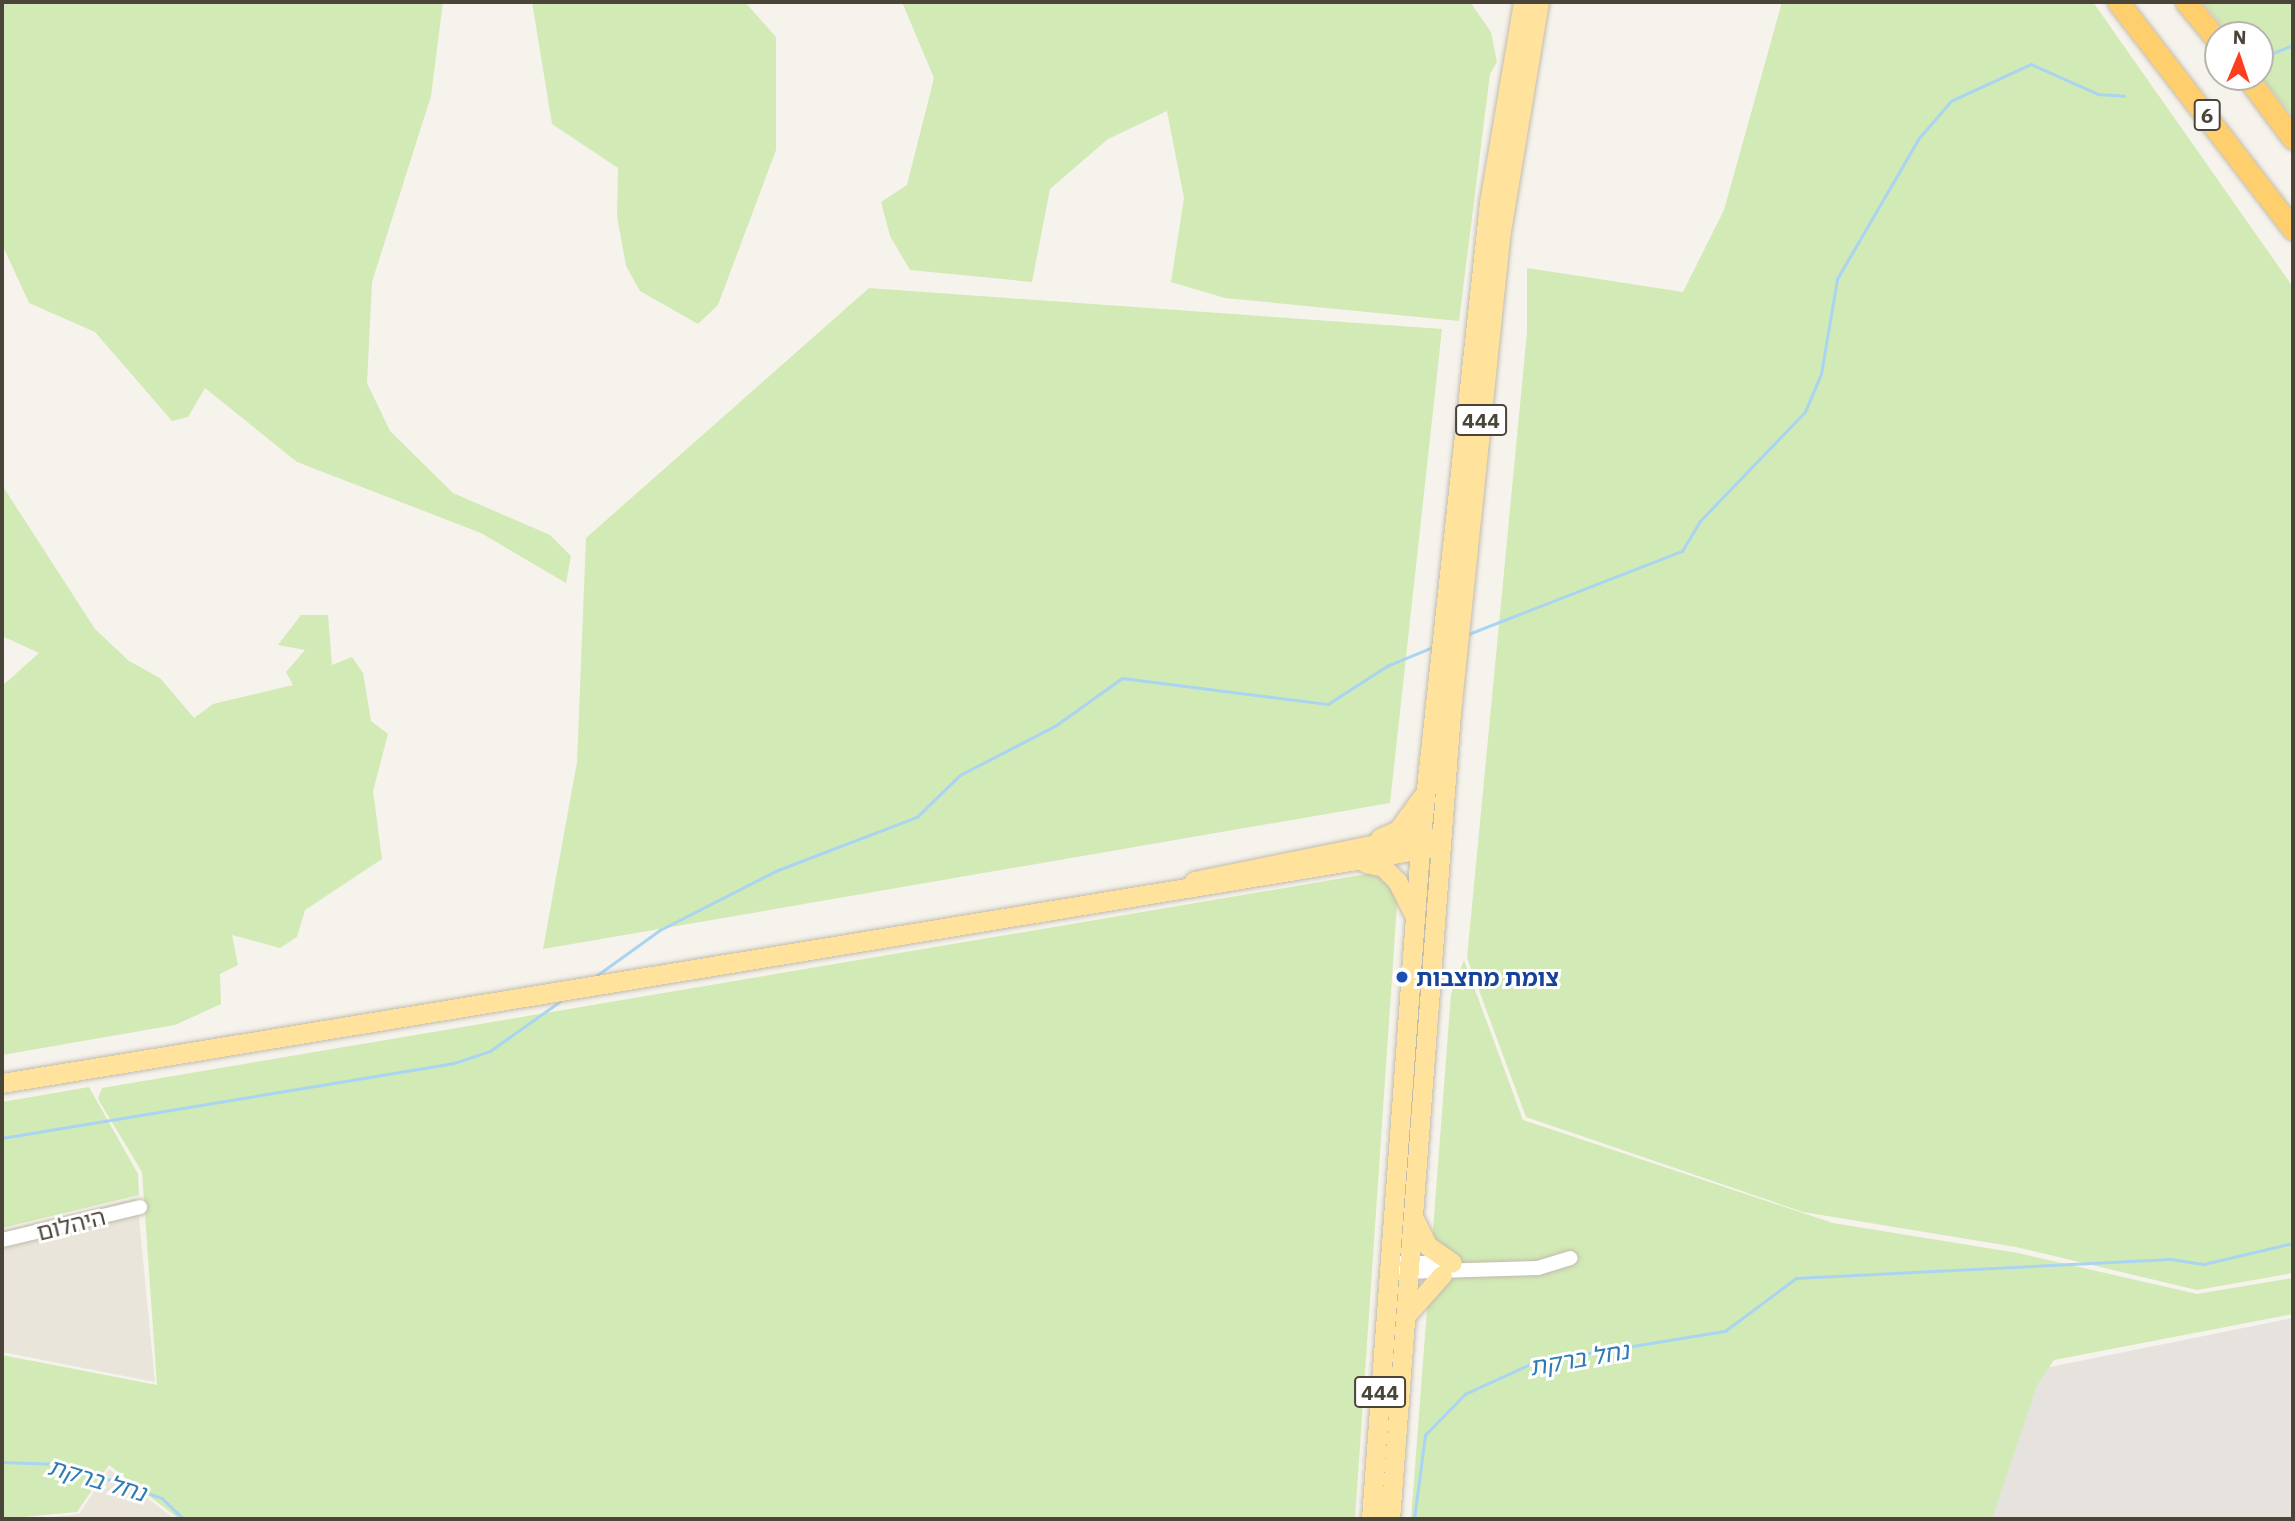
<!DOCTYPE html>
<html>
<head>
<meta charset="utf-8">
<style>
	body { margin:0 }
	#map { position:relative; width:2295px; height:1521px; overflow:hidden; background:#f6f3ec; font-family:"IBM Plex Sans","Noto Sans Hebrew",sans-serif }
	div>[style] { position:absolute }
	.residential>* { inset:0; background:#eae5da }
	.industrial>* { inset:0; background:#e6e2dd }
	.green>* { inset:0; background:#d2eab5 }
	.stream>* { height:2.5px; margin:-1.25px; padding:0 1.25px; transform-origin:1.25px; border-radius:1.25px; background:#a9d4f2 }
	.roads { filter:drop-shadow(0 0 2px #c2bbae) drop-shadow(0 0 2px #c2bbae) }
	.minor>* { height:14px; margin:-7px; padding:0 7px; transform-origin:7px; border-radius:7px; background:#fff }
	.major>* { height:19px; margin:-9.5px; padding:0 9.5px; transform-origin:9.5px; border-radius:9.5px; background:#ffe39c }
	.highway>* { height:21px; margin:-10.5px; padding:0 10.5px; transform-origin:10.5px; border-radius:10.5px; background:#ffcf6e }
	.dots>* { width:19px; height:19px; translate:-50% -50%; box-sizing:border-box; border:4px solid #fff; border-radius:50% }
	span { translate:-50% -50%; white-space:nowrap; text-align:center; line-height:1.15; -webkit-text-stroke:6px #fff; paint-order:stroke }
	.shield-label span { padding:2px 5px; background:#fff; border:2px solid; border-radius:5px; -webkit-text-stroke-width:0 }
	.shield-label { font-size:21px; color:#4b4439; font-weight:700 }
	.transit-label { font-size:23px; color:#164399; font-weight:700 }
	.left { translate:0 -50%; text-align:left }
	.street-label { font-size:23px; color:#4b4439 }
	.water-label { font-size:24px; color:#2e7ab2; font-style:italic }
	.frame { position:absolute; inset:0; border:4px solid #4b4439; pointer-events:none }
	.north { position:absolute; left:2204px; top:21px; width:70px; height:70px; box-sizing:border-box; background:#fff; border:2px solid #b7b4b0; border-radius:50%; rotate:2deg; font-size:19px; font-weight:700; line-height:28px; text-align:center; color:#4b4439 }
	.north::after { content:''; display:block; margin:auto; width:24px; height:32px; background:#fc3f1d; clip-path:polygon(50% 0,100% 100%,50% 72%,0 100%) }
</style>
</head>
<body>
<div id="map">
	<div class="residential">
		<i style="clip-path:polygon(137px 1198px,155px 1382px,2px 1352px,2px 1231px)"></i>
		<i style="clip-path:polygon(109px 1469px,175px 1519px,37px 1519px,79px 1514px)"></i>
	</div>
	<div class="industrial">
		<i style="clip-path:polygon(2293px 1318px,2293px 1519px,1887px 1519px,2035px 1370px)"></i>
	</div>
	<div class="green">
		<i style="clip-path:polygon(2px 2px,443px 2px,431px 96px,372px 282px,367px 383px,390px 431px,453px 493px,550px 535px,571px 556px,566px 583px,481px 533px,297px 462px,205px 388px,188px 417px,172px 421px,95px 332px,29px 303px,2px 244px)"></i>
		<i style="clip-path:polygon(532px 2px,745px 2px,776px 37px,776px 150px,718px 305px,698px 324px,640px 291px,626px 266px,617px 216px,618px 168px,552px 124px)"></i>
		<i style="clip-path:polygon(902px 2px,1470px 2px,1491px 32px,1497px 62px,1490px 74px,1459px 321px,1225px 298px,1171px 282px,1184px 198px,1167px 111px,1108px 139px,1050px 189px,1032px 282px,910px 270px,890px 236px,881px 202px,907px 185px,934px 78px)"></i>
		<i style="clip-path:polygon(1782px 2px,2093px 2px,2293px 287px,2293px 1273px,2197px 1290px,2016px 1247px,1803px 1212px,1526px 1117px,1467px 958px,1527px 332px,1527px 268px,1683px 292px,1724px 210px)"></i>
		<i style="clip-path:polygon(2203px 2px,2293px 2px,2293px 117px,2260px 75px,2260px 35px,2229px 35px)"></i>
		<i style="clip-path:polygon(869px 288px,1442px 329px,1390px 803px,543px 949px,577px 762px,586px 538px)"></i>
		<i style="clip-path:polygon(2px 485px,95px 629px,129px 661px,160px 678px,194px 718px,213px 704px,293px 685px,286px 672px,305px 650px,278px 645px,301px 615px,328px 615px,332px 665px,352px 657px,363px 673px,371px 721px,388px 734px,373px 791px,382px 859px,305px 910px,297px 937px,280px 948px,232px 935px,238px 965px,220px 974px,221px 1004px,175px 1025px,2px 1055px,2px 686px,39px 653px,2px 636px)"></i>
		<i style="clip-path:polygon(1379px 872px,1398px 890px,1355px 1519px,179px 1519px,109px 1465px,77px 1512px,2px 1519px,2px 1355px,157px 1385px,142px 1172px,98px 1099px,102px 1088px)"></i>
		<i style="clip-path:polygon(1464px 960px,1523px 1120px,1833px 1223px,2018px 1253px,2197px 1294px,2293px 1278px,2293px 1314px,2054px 1360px,2037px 1385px,1992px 1519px,1411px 1519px,1451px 994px)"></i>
		<i style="clip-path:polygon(89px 1087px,138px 1174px,139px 1195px,2px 1228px,2px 1102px)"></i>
	</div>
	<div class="stream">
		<i style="left:2263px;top:57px;width:32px;rotate:-22deg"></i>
		<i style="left:1466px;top:635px;width:232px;rotate:-21.3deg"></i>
		<i style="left:1682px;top:551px;width:35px;rotate:-59deg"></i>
		<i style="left:1700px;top:521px;width:151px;rotate:-46.1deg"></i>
		<i style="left:1805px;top:412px;width:41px;rotate:-67.2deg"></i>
		<i style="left:1821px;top:374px;width:96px;rotate:-80.4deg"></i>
		<i style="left:1837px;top:279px;width:163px;rotate:-59.8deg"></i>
		<i style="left:1919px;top:138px;width:49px;rotate:-49.1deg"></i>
		<i style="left:1951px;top:101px;width:88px;rotate:-24.8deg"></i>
		<i style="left:2031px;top:64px;width:73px;rotate:24.1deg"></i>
		<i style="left:2098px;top:94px;width:26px;rotate:4deg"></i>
		<i style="left:596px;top:976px;width:79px;rotate:-35.7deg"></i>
		<i style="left:660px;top:930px;width:132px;rotate:-27deg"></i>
		<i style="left:778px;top:870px;width:149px;rotate:-20.9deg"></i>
		<i style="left:917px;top:817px;width:60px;rotate:-44.3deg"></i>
		<i style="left:960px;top:775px;width:107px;rotate:-27.3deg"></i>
		<i style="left:1055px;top:726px;width:82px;rotate:-35.6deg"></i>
		<i style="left:1122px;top:678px;width:208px;rotate:7.2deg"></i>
		<i style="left:1328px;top:704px;width:70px;rotate:-32.8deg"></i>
		<i style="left:1387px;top:666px;width:50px;rotate:-22.4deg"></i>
		<i style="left:2px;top:1138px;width:455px;rotate:-9.4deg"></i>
		<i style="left:451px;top:1064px;width:41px;rotate:-18.4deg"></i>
		<i style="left:490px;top:1051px;width:88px;rotate:-35.3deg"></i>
		<i style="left:2px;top:1462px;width:57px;rotate:2deg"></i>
		<i style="left:59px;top:1464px;width:33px;rotate:16deg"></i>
		<i style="left:91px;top:1473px;width:75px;rotate:19.4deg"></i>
		<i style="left:162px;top:1498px;width:30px;rotate:44deg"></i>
		<i style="left:1414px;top:1519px;width:85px;rotate:-82.5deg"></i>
		<i style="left:1425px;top:1435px;width:57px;rotate:-45.7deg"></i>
		<i style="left:1465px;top:1394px;width:77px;rotate:-24.6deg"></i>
		<i style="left:1535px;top:1362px;width:193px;rotate:-9.3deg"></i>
		<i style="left:1725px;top:1331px;width:89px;rotate:-36.7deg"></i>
		<i style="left:1796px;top:1278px;width:375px;rotate:-2.9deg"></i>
		<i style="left:2171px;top:1259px;width:33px;rotate:9deg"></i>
		<i style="left:2204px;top:1264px;width:91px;rotate:-13.3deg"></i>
	</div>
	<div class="roads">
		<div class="minor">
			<i style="left:2px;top:1240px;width:142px;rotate:-13.4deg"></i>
			<i style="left:1401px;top:1263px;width:50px"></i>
			<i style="left:1402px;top:1272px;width:136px;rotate:-1.7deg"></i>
			<i style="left:1538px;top:1268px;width:34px;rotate:-17deg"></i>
		</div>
		<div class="major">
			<i style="left:1380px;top:838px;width:20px;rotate:-24deg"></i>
			<i style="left:1398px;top:830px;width:41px;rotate:-54deg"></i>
			<i style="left:1366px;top:863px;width:17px;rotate:13deg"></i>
			<i style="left:1383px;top:867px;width:20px;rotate:45deg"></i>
			<i style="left:1397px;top:881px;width:38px;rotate:63deg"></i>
			<i style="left:1194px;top:881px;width:232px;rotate:-11.5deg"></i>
			<i style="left:1421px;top:835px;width:10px;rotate:17deg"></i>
			<i style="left:2px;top:1083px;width:1446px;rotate:-9.35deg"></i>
			<i style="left:1413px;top:1217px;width:33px;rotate:63deg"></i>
			<i style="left:1428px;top:1246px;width:29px;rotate:35deg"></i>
			<i style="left:1408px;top:1313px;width:51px;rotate:-48.2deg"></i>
			<i style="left:1371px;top:1519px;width:686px;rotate:-85.82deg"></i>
			<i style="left:1421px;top:835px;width:636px;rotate:-83.86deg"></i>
			<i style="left:1489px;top:203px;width:204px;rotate:-80.4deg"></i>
			<i style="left:1390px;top:1519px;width:809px;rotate:-85.68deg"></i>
			<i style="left:1451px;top:712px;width:478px;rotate:-84.1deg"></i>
			<i style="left:1500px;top:237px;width:238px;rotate:-80.6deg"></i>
		</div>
		<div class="highway">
			<i style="left:2118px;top:2px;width:287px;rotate:52.4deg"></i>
			<i style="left:2186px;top:2px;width:50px;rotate:50.6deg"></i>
			<i style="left:2247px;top:77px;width:77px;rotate:53.4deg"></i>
		</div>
	</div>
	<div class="dots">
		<i style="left:1402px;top:977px;background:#1a4fb4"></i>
	</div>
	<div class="shield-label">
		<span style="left:2207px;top:115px">6</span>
		<span style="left:1481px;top:420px">444</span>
		<span style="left:1380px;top:1392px">444</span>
	</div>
	<div class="transit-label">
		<span class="left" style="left:1416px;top:977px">צומת מחצבות</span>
	</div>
	<div class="street-label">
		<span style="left:71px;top:1224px;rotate:-14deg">היהלום</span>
	</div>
	<div class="water-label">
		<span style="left:1579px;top:1359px;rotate:-10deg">נחל ברקת</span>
		<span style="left:97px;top:1480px;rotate:16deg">נחל ברקת</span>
	</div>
	<div class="frame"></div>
	<div class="north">N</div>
</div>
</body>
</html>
